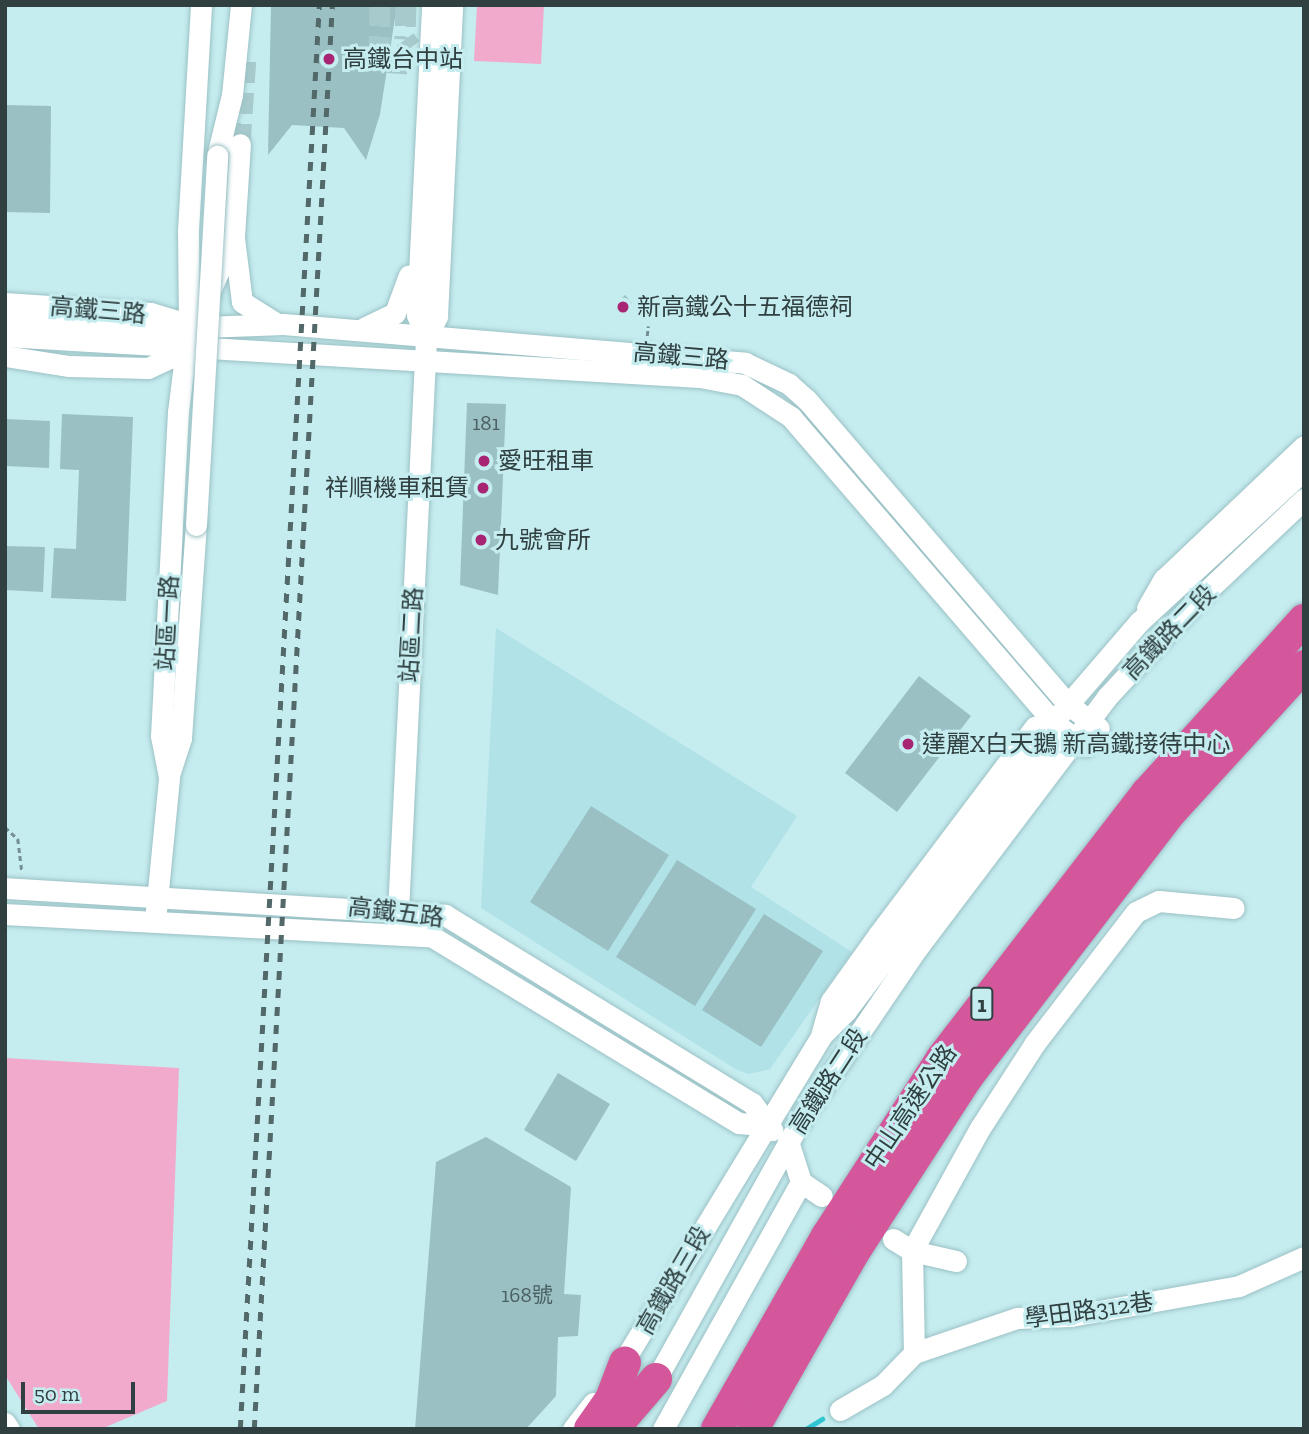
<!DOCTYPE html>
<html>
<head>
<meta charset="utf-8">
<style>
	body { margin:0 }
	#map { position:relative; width:1309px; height:1434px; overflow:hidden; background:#c5ecef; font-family:"Zilla Slab","Noto Sans TC",serif }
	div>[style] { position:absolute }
	.built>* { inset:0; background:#b1e2e7 }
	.green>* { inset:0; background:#f2aacc }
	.stream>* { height:4.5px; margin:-2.25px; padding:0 2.25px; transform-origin:2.25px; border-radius:2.25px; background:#32c4d0 }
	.building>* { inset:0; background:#9ac0c3 }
	.minor-tunnel>* { height:21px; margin-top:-10.5px; transform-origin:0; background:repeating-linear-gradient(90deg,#a7cacc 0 21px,transparent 0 31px) }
	.path>* { height:2.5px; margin-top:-1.25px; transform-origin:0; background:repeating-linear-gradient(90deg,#759092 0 5px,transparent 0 8.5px) }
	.roads { filter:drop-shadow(0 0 2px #9bc1c5) drop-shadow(0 0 2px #9bc1c5) }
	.minor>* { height:21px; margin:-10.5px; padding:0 10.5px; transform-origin:10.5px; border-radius:10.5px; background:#fff }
	.highway>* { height:32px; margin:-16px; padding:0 16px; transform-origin:16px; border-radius:16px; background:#d4579c }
	.rail>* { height:4.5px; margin-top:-2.25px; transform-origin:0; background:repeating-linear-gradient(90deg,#526869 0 9px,transparent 0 18px) }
	.bridges { filter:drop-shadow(0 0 2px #9bc1c5) drop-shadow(0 0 2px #9bc1c5) }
	.minor-bridge>* { height:21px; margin:-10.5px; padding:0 10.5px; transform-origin:10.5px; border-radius:10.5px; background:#fff }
	.dots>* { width:19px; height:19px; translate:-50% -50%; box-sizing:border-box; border:4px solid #c5ecef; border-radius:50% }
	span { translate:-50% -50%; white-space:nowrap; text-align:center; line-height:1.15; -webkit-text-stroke:6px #c5ecef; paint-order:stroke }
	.number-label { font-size:21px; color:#4a6062 }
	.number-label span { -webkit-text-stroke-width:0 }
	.shield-label span { padding:2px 5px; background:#c5ecef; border:2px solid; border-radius:5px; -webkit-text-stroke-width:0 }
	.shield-label { font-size:23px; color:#304041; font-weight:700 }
	.poi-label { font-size:24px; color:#304041 }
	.left { translate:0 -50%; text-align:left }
	.right { translate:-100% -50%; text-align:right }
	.street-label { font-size:24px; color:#304041 }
	.frame { position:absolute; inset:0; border:7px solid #304041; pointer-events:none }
	.scale { position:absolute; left:21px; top:1382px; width:114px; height:32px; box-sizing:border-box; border:4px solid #304041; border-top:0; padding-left:9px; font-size:21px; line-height:24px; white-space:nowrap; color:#304041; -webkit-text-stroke:5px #c5ecef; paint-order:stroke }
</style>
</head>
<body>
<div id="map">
	<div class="built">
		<i style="clip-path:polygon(496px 628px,797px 816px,751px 887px,852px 952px,770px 1069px,749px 1074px,737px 1070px,481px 908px)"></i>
	</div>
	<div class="green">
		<i style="clip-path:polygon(477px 5px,544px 5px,541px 64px,474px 61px)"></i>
		<i style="clip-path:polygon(5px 1058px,179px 1068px,167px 1401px,101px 1429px,39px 1429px,5px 1375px)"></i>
	</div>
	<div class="stream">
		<i style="left:806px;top:1429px;width:19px;rotate:-32deg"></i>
	</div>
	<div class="building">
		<i style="clip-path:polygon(271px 5px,397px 5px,380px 114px,366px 160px,344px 128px,292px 125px,268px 155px)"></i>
		<i style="clip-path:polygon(5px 105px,51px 106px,50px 213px,5px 212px)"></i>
		<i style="clip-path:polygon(625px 295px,632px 303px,623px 311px,616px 303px)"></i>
		<i style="clip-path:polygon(467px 403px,506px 404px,498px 595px,460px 585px)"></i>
		<i style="clip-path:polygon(62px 414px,133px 417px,126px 601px,51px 598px,54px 548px,76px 549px,79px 470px,60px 469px)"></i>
		<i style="clip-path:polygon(5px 419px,50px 421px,49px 468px,5px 466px)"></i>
		<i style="clip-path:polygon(5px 546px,45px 547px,43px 592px,5px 590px)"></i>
		<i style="clip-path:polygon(919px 676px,971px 716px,897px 812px,845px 773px)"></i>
		<i style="clip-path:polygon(591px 806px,669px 855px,608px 951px,530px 902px)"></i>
		<i style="clip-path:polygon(677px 860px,756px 909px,695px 1006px,616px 957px)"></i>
		<i style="clip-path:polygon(764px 914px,823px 951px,761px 1047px,702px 1010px)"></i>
		<i style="clip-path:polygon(558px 1073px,610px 1104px,576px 1161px,524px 1130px)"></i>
		<i style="clip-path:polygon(486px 1137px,571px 1187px,564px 1294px,581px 1295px,578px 1336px,558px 1337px,556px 1396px,526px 1429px,415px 1429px,436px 1162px)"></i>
	</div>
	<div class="minor-tunnel">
		<i style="left:380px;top:5px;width:50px;rotate:91.1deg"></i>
		<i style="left:379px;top:55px;width:11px;rotate:41deg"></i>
		<i style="left:387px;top:62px;width:26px;rotate:4deg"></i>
		<i style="left:406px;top:5px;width:34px;rotate:92deg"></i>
		<i style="left:405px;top:39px;width:10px;rotate:53deg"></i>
		<i style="left:240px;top:144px;width:89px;rotate:-86.1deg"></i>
	</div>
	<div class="path">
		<i style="left:647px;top:336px;width:10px;rotate:-84deg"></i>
		<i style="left:5px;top:827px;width:18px;rotate:43deg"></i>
		<i style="left:18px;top:839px;width:34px;rotate:83deg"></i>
	</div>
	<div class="roads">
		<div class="minor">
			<i style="left:217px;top:156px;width:63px;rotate:-76.2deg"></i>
			<i style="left:232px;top:95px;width:90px;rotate:-84.3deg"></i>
			<i style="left:234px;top:238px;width:64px;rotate:82.9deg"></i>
			<i style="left:242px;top:302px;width:38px;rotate:32deg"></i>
			<i style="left:209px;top:293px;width:62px;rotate:-66.3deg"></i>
			<i style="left:234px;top:236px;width:92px;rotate:-86.3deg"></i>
			<i style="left:5px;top:303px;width:146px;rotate:3.9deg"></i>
			<i style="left:151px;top:313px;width:30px;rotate:17deg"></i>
			<i style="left:5px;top:320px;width:145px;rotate:3.6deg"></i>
			<i style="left:150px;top:329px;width:133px;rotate:-2.2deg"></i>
			<i style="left:283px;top:324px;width:464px;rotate:4.8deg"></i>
			<i style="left:745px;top:363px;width:49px;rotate:25.5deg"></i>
			<i style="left:789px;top:384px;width:24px;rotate:42deg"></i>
			<i style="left:807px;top:400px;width:401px;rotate:49.4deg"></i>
			<i style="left:1068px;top:704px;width:39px;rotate:38deg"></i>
			<i style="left:364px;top:328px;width:34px;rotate:-26deg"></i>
			<i style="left:395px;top:313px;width:40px;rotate:-69.8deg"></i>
			<i style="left:5px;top:336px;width:696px;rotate:3.38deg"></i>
			<i style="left:700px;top:377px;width:43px;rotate:10.8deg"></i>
			<i style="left:742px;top:385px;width:59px;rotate:33.1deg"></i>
			<i style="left:791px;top:417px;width:402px;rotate:49.3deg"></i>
			<i style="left:1053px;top:722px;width:40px;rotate:37deg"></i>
			<i style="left:426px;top:338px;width:25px;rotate:-63deg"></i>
			<i style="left:437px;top:316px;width:311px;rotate:-87.2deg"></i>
			<i style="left:5px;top:356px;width:65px;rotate:8.9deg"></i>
			<i style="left:69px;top:366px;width:79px;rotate:1.5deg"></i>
			<i style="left:148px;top:368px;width:38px;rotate:-25deg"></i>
			<i style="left:1147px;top:608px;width:34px;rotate:-60deg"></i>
			<i style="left:1164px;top:579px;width:193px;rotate:-43.5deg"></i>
			<i style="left:169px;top:775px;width:39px;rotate:-72deg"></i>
			<i style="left:181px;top:738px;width:214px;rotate:-86deg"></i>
			<i style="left:5px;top:888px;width:441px;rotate:3.5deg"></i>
			<i style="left:445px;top:915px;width:360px;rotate:31.5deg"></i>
			<i style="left:752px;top:1103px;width:34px;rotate:53deg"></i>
			<i style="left:5px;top:914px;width:427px;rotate:3deg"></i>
			<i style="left:431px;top:936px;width:360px;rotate:31.3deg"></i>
			<i style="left:739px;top:1123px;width:25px;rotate:5deg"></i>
			<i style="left:155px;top:921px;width:145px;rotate:-84.4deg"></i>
			<i style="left:169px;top:777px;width:42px;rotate:-101deg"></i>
			<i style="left:161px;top:736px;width:324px;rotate:-87deg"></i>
			<i style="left:178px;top:412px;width:89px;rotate:-82.9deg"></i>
			<i style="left:189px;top:324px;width:93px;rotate:-90.6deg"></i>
			<i style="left:188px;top:231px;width:226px;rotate:-86.7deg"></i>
			<i style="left:397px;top:932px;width:595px;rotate:-87.2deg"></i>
			<i style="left:426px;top:338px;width:25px;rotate:-111deg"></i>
			<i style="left:417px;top:315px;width:310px;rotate:-87.2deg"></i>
			<i style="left:822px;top:1032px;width:32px;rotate:-74deg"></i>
			<i style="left:831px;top:1001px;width:81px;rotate:-54.5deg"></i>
			<i style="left:878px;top:935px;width:261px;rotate:-53deg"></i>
			<i style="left:1035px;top:727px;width:19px;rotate:-16deg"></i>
			<i style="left:788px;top:1141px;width:43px;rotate:72.4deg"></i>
			<i style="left:801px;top:1182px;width:25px;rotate:34deg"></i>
			<i style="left:893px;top:1239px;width:22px;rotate:32deg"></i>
			<i style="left:912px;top:1251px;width:102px;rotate:88.9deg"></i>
			<i style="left:914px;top:1353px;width:109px;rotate:-18.8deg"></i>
			<i style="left:1017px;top:1318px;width:54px;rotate:-2.1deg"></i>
			<i style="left:1071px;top:1316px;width:171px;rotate:-10.1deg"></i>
			<i style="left:1239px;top:1286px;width:71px;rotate:-24deg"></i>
			<i style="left:956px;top:1261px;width:45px;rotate:-167.2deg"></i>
			<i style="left:912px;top:1251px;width:141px;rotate:-61.1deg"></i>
			<i style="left:980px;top:1128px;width:101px;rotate:-57.1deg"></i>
			<i style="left:1035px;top:1043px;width:165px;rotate:-52.4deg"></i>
			<i style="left:1136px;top:912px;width:25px;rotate:-26deg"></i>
			<i style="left:1159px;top:901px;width:75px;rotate:5.3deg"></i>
			<i style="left:617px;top:1372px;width:393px;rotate:-58.7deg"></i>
			<i style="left:821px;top:1036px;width:35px;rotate:-45deg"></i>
			<i style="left:846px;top:1011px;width:341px;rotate:-53deg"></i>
			<i style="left:1051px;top:739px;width:17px;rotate:-83deg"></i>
			<i style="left:1053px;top:722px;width:132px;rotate:-49.3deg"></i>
			<i style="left:1139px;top:622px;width:224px;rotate:-42.7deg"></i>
			<i style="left:650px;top:1390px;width:314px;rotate:-60.8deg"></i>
			<i style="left:803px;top:1116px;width:204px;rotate:-55.8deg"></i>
			<i style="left:918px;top:947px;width:313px;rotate:-52.9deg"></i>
			<i style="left:1107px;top:697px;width:127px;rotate:-47.2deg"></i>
			<i style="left:1193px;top:604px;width:153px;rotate:-43.4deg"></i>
			<i style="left:840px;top:1410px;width:50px;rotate:-30.2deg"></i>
			<i style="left:883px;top:1385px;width:45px;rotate:-45.9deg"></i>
			<i style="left:5px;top:1423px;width:7px;rotate:56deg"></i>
			<i style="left:573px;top:1429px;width:33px;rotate:-52deg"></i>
			<i style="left:663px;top:1429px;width:283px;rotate:-60.8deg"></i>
		</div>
		<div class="highway">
			<i style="left:590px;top:1429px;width:37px;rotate:-55deg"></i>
			<i style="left:611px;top:1399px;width:39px;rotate:-69deg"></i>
			<i style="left:613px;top:1429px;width:66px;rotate:-49.3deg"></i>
			<i style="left:717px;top:1429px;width:222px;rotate:-60.3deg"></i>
			<i style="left:827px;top:1236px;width:212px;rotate:-57.1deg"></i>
			<i style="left:942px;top:1058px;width:335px;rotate:-52.3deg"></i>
			<i style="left:1147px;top:793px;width:234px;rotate:-47.8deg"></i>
			<i style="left:753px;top:1429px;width:204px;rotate:-60.3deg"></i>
			<i style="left:854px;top:1252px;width:210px;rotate:-57.1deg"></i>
			<i style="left:968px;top:1076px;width:332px;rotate:-52.5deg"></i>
			<i style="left:1170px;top:813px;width:199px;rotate:-47.6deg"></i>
		</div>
	</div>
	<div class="rail">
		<i style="left:240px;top:1429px;width:1426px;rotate:-86.82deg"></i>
		<i style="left:254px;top:1429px;width:1426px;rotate:-86.86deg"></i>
	</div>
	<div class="bridges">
		<div class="minor-bridge">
			<i style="left:196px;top:525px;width:370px;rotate:-86.7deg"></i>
		</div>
	</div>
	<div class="dots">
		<i style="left:329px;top:59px;background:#a72573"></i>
		<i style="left:623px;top:307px;background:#a72573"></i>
		<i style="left:484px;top:461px;background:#a72573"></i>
		<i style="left:483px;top:488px;background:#a72573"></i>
		<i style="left:481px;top:540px;background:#a72573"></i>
		<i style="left:908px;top:744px;background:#a72573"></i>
	</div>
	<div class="number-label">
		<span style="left:486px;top:423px">181</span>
		<span style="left:527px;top:1295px">168號</span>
	</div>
	<div class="shield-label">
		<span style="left:982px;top:1004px">1</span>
	</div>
	<div class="poi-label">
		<span class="left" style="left:343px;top:59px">高鐵台中站</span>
		<span class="left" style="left:637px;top:307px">新高鐵公十五福德祠</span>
		<span class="left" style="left:498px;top:461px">愛旺租車</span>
		<span class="right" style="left:469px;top:488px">祥順機車租賃</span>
		<span class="left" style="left:495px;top:540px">九號會所</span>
		<span class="left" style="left:922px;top:744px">達麗X白天鵝 新高鐵接待中心</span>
	</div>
	<div class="street-label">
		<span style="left:98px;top:310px;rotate:5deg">高鐵三路</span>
		<span style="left:681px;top:356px;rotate:5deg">高鐵三路</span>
		<span style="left:167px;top:623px;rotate:-87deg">站區一路</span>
		<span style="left:1169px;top:632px;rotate:-46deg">高鐵路二段</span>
		<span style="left:411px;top:635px;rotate:-87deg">站區二路</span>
		<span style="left:396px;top:912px;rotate:7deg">高鐵五路</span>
		<span style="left:828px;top:1081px;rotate:-57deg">高鐵路二段</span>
		<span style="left:910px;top:1107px;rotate:-56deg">中山高速公路</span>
		<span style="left:673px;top:1280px;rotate:-60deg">高鐵路三段</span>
		<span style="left:1089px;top:1310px;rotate:-8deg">學田路312巷</span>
	</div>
	<div class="frame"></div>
	<div class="scale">50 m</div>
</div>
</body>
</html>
